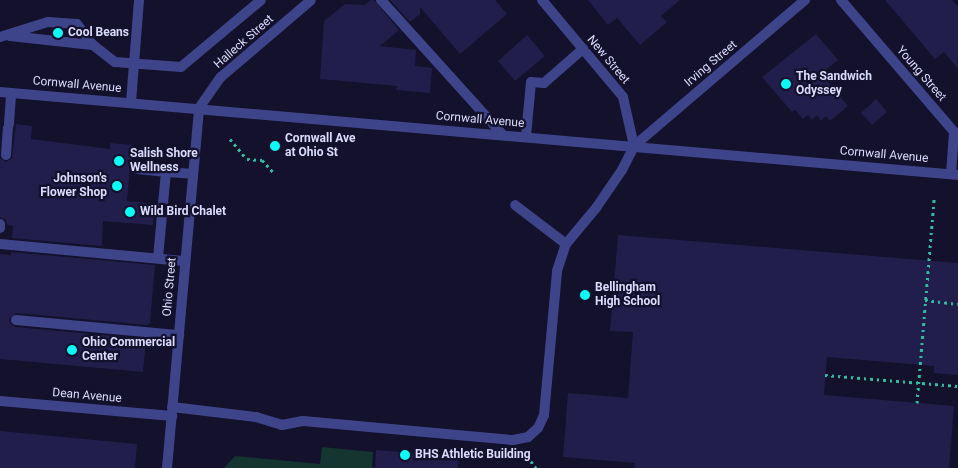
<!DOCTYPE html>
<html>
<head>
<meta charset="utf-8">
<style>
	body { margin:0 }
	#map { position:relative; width:958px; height:468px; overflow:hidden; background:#13112b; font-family:Roboto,sans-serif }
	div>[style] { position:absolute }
	.green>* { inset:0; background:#143530 }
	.building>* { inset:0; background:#211e4b }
	.path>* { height:3px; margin-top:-1.5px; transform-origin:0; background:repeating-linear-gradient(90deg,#33bba2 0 2.5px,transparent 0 6.5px) }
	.service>* { height:10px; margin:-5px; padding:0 5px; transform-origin:5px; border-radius:5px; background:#3d4489 }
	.minor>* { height:10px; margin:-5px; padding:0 5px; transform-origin:5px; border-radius:5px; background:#3d4489 }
	.tertiary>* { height:10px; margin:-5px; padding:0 5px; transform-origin:5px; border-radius:5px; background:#3d4489 }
	.dots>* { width:14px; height:14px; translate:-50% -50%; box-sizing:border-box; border:2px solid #13112b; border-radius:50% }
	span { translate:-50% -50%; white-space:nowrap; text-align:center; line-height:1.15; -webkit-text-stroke:4.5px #13112b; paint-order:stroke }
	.poi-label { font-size:12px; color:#dcdcfe; font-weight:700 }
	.left { translate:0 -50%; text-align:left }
	.right { translate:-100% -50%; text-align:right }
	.street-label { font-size:12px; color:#dcdcfe }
</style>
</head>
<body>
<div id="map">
	<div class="green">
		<i style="clip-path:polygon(322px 447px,373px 452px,372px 467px,377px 468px,224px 468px,235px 456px,320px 464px)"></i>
	</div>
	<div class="building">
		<i style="clip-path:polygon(371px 0,374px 0,399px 30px,380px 46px,416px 50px,415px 66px,432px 68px,430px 93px,396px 90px,397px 86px,320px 79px,324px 21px,345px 4px,364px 5px)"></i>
		<i style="clip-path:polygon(390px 0,495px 0,507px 14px,460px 54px,420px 7px,420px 14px,410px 22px)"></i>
		<i style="clip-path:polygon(588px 0,680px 0,661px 16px,667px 22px,640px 45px,617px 18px,608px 25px)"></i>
		<i style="clip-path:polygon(885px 0,952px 0,958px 7px,958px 69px,944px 52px,935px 59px)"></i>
		<i style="clip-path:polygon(816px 34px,838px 60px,821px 74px,848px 106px,830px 121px,826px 116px,821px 121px,817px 115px,812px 120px,808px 115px,803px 119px,795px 110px,792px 112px,762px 77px)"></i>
		<i style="clip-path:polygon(527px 35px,545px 56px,515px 81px,498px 61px)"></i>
		<i style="clip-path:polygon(876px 99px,887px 112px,872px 125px,861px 113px)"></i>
		<i style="clip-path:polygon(16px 124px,32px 126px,31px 139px,110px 149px,110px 143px,132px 145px,127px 201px,155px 204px,153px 225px,103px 221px,102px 246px,12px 238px,13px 226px,7px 225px,6px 220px,0 217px,0 158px,6px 162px,12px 158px)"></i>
		<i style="clip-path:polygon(618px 235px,958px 263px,958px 375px,934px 373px,934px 366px,827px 357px,824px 395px,954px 406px,949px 468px,634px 468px,635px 463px,563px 457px,568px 393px,628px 398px,633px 332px,610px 331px)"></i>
		<i style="clip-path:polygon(11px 252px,155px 265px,150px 323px,147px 325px,17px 313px,9px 319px,10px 323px,15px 327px,146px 339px,143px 372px,0 359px,0 254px,11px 255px)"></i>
		<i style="clip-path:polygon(0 431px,137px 444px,135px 468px,0 468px)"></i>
		<i style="clip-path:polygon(376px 450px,459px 457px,458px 468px,375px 468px)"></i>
	</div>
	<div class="path">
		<i style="left:230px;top:139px;width:26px;rotate:50deg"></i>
		<i style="left:247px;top:159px;width:15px;rotate:4deg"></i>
		<i style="left:262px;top:160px;width:18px;rotate:47deg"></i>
		<i style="left:925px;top:300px;width:33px;rotate:7deg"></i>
		<i style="left:825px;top:375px;width:133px;rotate:4.7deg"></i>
		<i style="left:917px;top:403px;width:205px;rotate:-85.2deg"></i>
		<i style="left:527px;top:456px;width:15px;rotate:53deg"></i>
	</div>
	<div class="service">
		<i style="left:381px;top:0;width:181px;rotate:47.9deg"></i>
		<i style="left:10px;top:36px;width:83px;rotate:6.2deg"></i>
		<i style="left:0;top:37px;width:50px;rotate:-17.4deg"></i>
		<i style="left:48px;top:22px;width:29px;rotate:4deg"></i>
		<i style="left:77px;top:24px;width:26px;rotate:53deg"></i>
		<i style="left:93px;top:45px;width:28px;rotate:38deg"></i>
		<i style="left:115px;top:62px;width:66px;rotate:4.3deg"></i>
		<i style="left:181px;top:67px;width:104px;rotate:-39.9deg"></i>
		<i style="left:131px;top:102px;width:102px;rotate:-85.5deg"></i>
		<i style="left:9px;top:124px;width:31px;rotate:-86deg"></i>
		<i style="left:526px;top:136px;width:54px;rotate:-84.7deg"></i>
		<i style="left:531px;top:82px;width:13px;rotate:4deg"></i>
		<i style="left:544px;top:83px;width:52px;rotate:-41.1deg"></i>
		<i style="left:6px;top:155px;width:27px;rotate:-86deg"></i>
		<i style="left:138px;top:169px;width:28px;rotate:6deg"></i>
		<i style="left:0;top:228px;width:4px;rotate:-90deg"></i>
		<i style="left:0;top:244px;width:186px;rotate:5.3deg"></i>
		<i style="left:566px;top:244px;width:47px;rotate:-50.2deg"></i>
		<i style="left:596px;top:208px;width:46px;rotate:-55.6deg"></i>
		<i style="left:622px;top:170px;width:27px;rotate:-63deg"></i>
		<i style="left:158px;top:258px;width:86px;rotate:-84.7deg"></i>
		<i style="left:166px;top:172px;width:27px;rotate:4deg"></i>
		<i style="left:16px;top:320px;width:164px;rotate:5.3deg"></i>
		<i style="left:172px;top:407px;width:85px;rotate:6.8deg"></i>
		<i style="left:256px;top:417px;width:27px;rotate:17deg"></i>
		<i style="left:282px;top:425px;width:21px;rotate:-11deg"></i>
		<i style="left:303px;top:421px;width:211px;rotate:5.2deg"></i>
		<i style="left:513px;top:440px;width:15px;rotate:-11deg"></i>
		<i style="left:528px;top:437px;width:13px;rotate:-42deg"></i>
		<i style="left:538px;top:428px;width:14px;rotate:-65deg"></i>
		<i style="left:544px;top:415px;width:145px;rotate:-84.8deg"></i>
		<i style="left:557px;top:271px;width:28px;rotate:-72deg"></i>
		<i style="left:566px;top:244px;width:64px;rotate:-142.6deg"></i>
	</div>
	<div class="minor">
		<i style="left:542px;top:0;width:126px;rotate:50.1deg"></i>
		<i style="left:623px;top:97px;width:50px;rotate:77.3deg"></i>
		<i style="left:634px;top:146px;width:225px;rotate:-40.5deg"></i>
		<i style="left:841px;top:0;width:174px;rotate:49.4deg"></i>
		<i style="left:954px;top:132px;width:42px;rotate:94.1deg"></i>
		<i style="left:199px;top:108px;width:38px;rotate:-55deg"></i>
		<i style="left:221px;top:77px;width:118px;rotate:-40.5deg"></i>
		<i style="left:0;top:401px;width:173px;rotate:5deg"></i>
	</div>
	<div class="tertiary">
		<i style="left:0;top:92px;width:962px;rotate:4.95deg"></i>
		<i style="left:167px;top:468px;width:361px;rotate:-84.9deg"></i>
	</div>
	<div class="dots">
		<i style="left:58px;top:33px;background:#0bfbf6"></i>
		<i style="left:786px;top:84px;background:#0bfbf6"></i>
		<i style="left:275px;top:146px;background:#0bfbf6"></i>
		<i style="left:119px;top:161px;background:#0bfbf6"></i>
		<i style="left:117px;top:186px;background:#0bfbf6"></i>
		<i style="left:130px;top:212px;background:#0bfbf6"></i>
		<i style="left:585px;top:295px;background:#0bfbf6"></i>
		<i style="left:72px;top:350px;background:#0bfbf6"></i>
		<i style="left:405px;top:455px;background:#0bfbf6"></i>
	</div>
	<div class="poi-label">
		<span class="left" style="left:68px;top:33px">Cool Beans</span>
		<span class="left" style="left:796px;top:84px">The Sandwich<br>Odyssey</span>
		<span class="left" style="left:285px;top:146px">Cornwall Ave<br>at Ohio St</span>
		<span class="left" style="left:130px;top:161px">Salish Shore<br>Wellness</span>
		<span class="right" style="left:107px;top:186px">Johnson's<br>Flower Shop</span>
		<span class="left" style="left:140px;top:212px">Wild Bird Chalet</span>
		<span class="left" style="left:595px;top:295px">Bellingham<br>High School</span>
		<span class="left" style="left:82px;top:350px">Ohio Commercial<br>Center</span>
		<span class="left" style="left:415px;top:455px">BHS Athletic Building</span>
	</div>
	<div class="street-label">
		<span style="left:244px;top:42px;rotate:-41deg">Halleck Street</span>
		<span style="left:608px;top:60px;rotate:50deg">New Street</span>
		<span style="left:711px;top:64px;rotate:-40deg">Irving Street</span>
		<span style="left:921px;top:74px;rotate:49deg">Young Street</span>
		<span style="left:77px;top:85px;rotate:5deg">Cornwall Avenue</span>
		<span style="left:480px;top:120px;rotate:5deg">Cornwall Avenue</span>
		<span style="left:884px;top:155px;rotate:5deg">Cornwall Avenue</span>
		<span style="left:170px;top:287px;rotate:-85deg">Ohio Street</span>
		<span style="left:87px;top:396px;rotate:5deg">Dean Avenue</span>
	</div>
</div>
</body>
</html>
